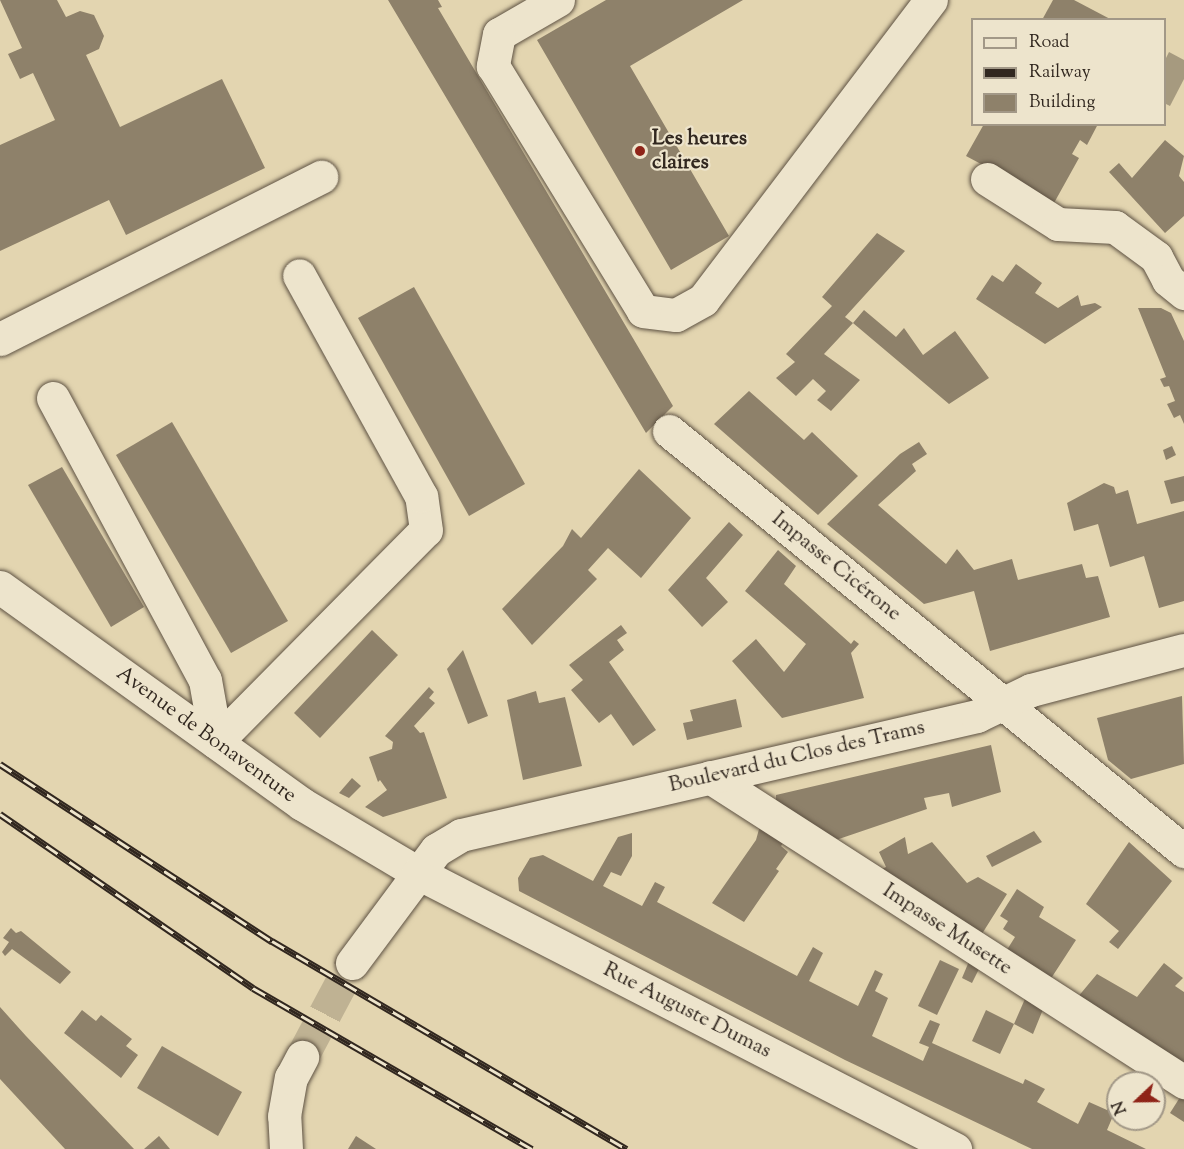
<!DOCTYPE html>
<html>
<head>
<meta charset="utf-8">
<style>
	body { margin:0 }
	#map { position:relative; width:1184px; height:1149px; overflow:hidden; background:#e3d5b0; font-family:"Sorts Mill Goudy",serif }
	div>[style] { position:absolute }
	.water>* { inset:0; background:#a69a7f }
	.building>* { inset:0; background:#8e816a }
	.minor-tunnel>* { height:33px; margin-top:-16.5px; transform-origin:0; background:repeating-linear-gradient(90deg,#bfb293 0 33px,transparent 0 49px) }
	.roads { filter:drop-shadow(0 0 2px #5e5243) drop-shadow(0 0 2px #5e5243) }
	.minor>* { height:33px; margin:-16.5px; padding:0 16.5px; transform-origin:16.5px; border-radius:16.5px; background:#ede4cc }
	.rail>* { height:7px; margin-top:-3.5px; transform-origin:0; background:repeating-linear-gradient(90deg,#ede4cc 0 14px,#31271f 0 28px); box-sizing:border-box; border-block:2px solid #31271f }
	.dots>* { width:16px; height:16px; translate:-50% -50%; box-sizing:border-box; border:3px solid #ede4cc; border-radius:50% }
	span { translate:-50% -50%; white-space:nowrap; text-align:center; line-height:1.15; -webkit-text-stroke:4.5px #ede4cc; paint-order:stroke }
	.poi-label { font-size:21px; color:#31271f; font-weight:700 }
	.left { translate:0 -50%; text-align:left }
	.street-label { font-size:21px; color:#31271f }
	.legend { position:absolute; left:971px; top:18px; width:195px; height:108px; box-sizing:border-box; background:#ede4cc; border:2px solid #a29887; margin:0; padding:8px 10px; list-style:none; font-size:18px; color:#31271f }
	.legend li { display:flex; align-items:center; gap:12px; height:30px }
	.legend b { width:30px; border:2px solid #a29887 }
	.north { position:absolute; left:1106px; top:1071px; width:60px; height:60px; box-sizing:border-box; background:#ede4cc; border:2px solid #a29887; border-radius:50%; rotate:248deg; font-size:16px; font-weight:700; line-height:24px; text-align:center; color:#31271f }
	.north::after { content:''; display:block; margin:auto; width:21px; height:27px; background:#8f2418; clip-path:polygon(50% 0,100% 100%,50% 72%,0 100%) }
</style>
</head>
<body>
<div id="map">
	<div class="water">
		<i style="clip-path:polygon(1169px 52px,1184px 60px,1184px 79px,1170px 106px,1164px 103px,1165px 60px)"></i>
	</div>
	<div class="building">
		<i style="clip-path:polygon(0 0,57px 0,66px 17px,80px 11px,94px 15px,104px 36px,99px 49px,86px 55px,120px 127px,222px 79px,265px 168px,126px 235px,109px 200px,0 251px,0 145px,55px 120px,33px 73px,20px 79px,8px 54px,22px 48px)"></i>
		<i style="clip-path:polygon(388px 0,438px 0,442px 7px,438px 8px,673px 406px,646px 433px)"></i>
		<i style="clip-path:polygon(606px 0,743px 0,630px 66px,729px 236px,671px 270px,537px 40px)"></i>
		<i style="clip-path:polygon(1053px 0,1074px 0,1112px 20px,1042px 20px)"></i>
		<i style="clip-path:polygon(984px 124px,1098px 124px,1087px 145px,1080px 140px,1072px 154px,1079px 158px,1054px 203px,966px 156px)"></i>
		<i style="clip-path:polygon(1165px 140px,1184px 156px,1179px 176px,1184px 182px,1184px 216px,1165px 233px,1109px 172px,1119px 163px,1132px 178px)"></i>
		<i style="clip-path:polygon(877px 233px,905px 251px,845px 317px,853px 323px,864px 310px,896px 337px,904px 328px,923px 355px,955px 331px,989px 378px,949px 404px,853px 323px,824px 354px,860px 380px,831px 411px,817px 400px,826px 391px,813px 379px,796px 396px,776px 378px,795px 362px,786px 354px,832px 306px,822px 297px)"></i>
		<i style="clip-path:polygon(1016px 264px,1042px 283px,1035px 293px,1058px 308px,1078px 295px,1081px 306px,1095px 303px,1102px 307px,1045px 344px,976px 299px,992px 275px,1003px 282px)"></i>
		<i style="clip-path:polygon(414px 287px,525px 484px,469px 516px,358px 318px)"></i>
		<i style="clip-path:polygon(1138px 308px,1161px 308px,1171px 313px,1184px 341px,1184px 424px,1180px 415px,1174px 418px,1167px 404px,1175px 401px,1169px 386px,1164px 387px,1160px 379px,1166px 377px)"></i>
		<i style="clip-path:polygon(749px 391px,804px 440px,812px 432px,858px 476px,818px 515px,714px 424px)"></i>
		<i style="clip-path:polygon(172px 422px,288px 621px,231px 653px,116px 455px)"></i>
		<i style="clip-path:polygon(919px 442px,927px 454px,912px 464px,916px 471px,878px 505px,946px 564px,957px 549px,974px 570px,1012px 559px,1018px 580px,1082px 564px,1086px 578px,1098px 576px,1110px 617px,990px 651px,974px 591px,924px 604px,827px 524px,900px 454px)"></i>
		<i style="clip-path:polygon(1172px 446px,1176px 455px,1166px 460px,1163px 450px)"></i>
		<i style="clip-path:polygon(62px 467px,144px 607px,111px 627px,28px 485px)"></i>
		<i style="clip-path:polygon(639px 469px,691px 518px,641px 578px,608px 548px,588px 570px,597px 579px,532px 645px,502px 609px,563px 546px,572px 529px,581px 538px)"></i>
		<i style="clip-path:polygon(1184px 476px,1184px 501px,1171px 504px,1164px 481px)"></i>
		<i style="clip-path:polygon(1104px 483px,1114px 487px,1116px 494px,1128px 490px,1137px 524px,1184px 511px,1184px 601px,1159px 608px,1144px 556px,1110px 567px,1098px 524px,1074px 531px,1067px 503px)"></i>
		<i style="clip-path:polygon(729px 522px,743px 535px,706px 578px,728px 602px,702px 627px,668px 590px)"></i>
		<i style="clip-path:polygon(778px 550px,796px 566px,784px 584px,851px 644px,854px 640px,859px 644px,851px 653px,864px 698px,782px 718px,732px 661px,756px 639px,784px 672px,806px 644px,745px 591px)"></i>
		<i style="clip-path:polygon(621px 625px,627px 633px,617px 640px,624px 650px,609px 662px,656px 730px,633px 746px,611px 714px,599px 723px,571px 690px,583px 680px,569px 665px)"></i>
		<i style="clip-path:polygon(372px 630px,398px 655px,320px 738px,294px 713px)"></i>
		<i style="clip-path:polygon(463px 650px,488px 716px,468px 724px,447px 669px)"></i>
		<i style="clip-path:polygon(429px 687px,434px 692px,429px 698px,435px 703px,414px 726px,420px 733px,424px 732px,447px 798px,383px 817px,365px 807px,387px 790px,380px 780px,378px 782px,369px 757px,392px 749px,393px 742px,385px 736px)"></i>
		<i style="clip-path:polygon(536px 691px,539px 703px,565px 697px,582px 766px,523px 780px,507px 700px)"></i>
		<i style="clip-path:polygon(1182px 696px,1184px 764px,1131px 779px,1108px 760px,1097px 718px)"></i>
		<i style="clip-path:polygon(736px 699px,742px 727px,687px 740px,683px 723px,693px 721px,690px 710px)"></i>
		<i style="clip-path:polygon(991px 745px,1001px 792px,952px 807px,949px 793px,924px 798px,927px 809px,830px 842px,776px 810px,776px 795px)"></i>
		<i style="clip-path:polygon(352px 778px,361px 786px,349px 798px,339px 793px)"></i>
		<i style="clip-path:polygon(761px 822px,787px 838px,781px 846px,788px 852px,776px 869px,779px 871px,744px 922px,712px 903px,756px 840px)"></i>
		<i style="clip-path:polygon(1034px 831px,1042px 842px,992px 867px,986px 856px)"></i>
		<i style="clip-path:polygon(632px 833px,632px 856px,621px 876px,611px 872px,603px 886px,642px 906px,655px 882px,665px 887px,657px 902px,797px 976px,813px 947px,823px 953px,809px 981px,858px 1006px,875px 970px,883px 974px,875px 991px,888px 998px,872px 1036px,923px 1061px,929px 1047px,919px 1043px,930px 1020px,940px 1024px,932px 1043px,1023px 1084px,1025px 1079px,1045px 1089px,1037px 1102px,1078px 1124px,1089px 1102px,1107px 1110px,1118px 1088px,1118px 1119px,1113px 1116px,1107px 1130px,1146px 1149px,1032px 1149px,845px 1060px,519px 891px,518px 878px,530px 858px,543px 855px,593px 881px,618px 837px)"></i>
		<i style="clip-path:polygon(905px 837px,908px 854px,932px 842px,967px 883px,978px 877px,1007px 894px,980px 937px,876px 872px,886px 867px,879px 852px)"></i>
		<i style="clip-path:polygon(1129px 842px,1172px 881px,1118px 949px,1109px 942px,1119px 931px,1086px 904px)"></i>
		<i style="clip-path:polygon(1017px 889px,1044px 907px,1039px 917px,1076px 940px,1050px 980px,1005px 953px,1015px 937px,1003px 929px,1008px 921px,1000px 916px)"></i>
		<i style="clip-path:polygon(11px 928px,16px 933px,21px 931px,71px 972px,60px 984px,12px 949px,5px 956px,2px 952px,9px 942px,3px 938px)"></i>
		<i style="clip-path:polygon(970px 959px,981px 965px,972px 983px,962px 978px)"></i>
		<i style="clip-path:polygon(940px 960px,959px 969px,937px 1015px,918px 1006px)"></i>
		<i style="clip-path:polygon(1164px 963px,1183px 978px,1175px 986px,1184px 992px,1184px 1063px,1077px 998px,1097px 974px,1137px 997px)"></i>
		<i style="clip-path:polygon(1028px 992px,1046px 1002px,1033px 1034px,1014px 1024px,1000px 1054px,972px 1041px,986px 1010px,1014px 1024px)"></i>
		<i style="clip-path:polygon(0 1007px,26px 1036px,134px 1149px,65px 1149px,0 1079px)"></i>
		<i style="clip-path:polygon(82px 1010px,96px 1021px,101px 1015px,132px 1039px,126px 1046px,138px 1055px,121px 1078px,64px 1033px)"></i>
		<i style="clip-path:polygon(162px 1046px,242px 1092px,218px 1136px,137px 1088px)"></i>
		<i style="clip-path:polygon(1184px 1091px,1184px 1122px,1170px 1113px)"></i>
		<i style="clip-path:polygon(159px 1136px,170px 1149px,144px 1149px)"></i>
		<i style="clip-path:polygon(356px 1136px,376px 1149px,348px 1149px)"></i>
	</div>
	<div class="minor-tunnel">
		<i style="left:302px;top:1057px;width:106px;rotate:-62deg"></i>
	</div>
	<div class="roads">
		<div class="minor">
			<i style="left:558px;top:0;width:68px;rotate:150deg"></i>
			<i style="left:499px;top:34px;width:33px;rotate:101deg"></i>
			<i style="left:493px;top:66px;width:287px;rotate:58.5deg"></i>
			<i style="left:643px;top:311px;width:33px;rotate:7deg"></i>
			<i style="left:676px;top:315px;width:31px;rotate:-29deg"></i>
			<i style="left:703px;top:300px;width:377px;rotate:-52.8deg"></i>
			<i style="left:987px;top:179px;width:84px;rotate:32.4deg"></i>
			<i style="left:1058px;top:224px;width:57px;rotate:3deg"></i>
			<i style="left:1115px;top:227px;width:51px;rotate:36.2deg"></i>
			<i style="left:1156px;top:257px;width:26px;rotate:62deg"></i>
			<i style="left:1168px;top:280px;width:21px;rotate:39deg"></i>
			<i style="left:0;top:339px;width:360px;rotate:-26.8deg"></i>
			<i style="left:53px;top:398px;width:320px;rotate:61.7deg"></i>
			<i style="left:205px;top:680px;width:63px;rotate:79.9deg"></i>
			<i style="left:216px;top:742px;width:298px;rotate:-45.3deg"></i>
			<i style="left:426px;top:530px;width:34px;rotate:-98deg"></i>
			<i style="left:421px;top:496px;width:252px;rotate:-118.9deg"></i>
			<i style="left:669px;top:431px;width:665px;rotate:39.2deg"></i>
			<i style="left:0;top:587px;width:372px;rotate:35.7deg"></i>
			<i style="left:302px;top:804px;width:135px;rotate:30.7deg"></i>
			<i style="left:418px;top:873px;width:604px;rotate:27.2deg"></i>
			<i style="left:710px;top:777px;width:564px;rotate:32.76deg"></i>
			<i style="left:352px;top:963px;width:141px;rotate:-53.4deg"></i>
			<i style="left:436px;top:850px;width:29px;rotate:-31deg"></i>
			<i style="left:461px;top:835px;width:530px;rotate:-12.99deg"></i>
			<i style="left:977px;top:716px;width:60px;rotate:-25.7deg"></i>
			<i style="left:1031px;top:690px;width:158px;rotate:-14.7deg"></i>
			<i style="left:286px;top:1149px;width:33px;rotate:-93deg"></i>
			<i style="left:284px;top:1116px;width:39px;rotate:-80deg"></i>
			<i style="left:291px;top:1078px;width:24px;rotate:-62deg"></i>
		</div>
	</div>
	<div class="rail">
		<i style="left:0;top:764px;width:325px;rotate:33.1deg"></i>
		<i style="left:272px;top:941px;width:411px;rotate:30.4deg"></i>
		<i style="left:0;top:814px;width:307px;rotate:34.5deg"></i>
		<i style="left:253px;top:988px;width:322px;rotate:30deg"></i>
	</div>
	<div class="dots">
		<i style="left:640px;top:151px;background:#8f2418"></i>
	</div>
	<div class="poi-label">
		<span class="left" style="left:652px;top:151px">Les heures<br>claires</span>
	</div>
	<div class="street-label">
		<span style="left:836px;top:567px;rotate:39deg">Impasse Cicérone</span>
		<span style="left:206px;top:735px;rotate:36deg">Avenue de Bonaventure</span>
		<span style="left:797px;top:757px;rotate:-13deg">Boulevard du Clos des Trams</span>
		<span style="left:947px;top:930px;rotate:33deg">Impasse Musette</span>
		<span style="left:687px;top:1011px;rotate:27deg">Rue Auguste Dumas</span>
	</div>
	<ul class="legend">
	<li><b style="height:8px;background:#ede4cc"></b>Road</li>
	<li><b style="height:8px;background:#31271f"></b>Railway</li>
	<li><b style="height:16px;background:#8e816a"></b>Building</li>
	</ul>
	<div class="north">N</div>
</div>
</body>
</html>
